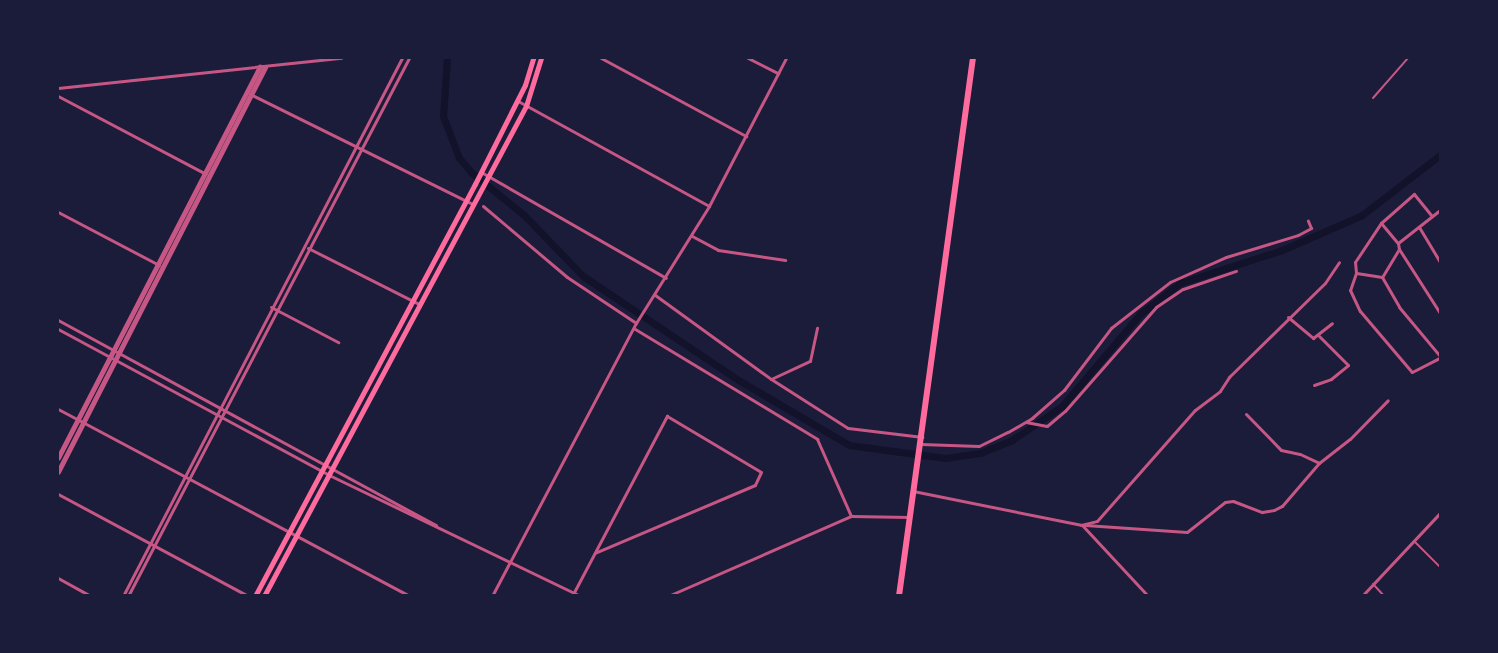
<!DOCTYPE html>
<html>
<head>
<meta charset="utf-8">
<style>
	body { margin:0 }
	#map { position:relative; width:1498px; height:653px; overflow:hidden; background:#1b1b3a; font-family:"Fira Sans",sans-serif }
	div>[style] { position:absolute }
	.canal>* { height:7px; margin:-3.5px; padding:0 3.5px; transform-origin:3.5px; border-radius:3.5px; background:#12122b }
	.service>* { height:2px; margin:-1px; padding:0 1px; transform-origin:1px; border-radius:1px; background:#c65784 }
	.minor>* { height:3px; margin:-1.5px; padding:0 1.5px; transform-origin:1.5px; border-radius:1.5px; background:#c65784 }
	.tertiary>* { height:4.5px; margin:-2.25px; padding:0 2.25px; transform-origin:2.25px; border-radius:2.25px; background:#c65784 }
	.secondary>* { height:5px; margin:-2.5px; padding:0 2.5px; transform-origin:2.5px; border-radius:2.5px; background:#ff6b9d }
	.primary>* { height:5.5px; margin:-2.75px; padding:0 2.75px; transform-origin:2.75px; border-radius:2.75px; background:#ff6b9d }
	span { translate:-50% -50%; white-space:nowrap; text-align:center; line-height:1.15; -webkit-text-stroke:4.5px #1b1b3a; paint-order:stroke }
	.frame { position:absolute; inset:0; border:59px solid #1b1b3a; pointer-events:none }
</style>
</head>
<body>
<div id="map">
	<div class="canal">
		<i style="left:447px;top:58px;width:58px;rotate:93.9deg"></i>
		<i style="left:443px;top:116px;width:45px;rotate:69.1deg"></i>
		<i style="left:459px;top:158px;width:20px;rotate:49deg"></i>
		<i style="left:472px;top:173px;width:67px;rotate:38.9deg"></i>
		<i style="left:524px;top:215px;width:85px;rotate:46deg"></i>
		<i style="left:583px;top:276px;width:189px;rotate:33.8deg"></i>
		<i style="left:740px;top:381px;width:126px;rotate:30.4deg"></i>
		<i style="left:849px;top:445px;width:97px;rotate:7.7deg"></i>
		<i style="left:945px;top:458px;width:35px;rotate:-8deg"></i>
		<i style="left:980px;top:453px;width:35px;rotate:-22deg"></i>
		<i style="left:1012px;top:440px;width:60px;rotate:-34.2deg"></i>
		<i style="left:1062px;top:406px;width:121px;rotate:-49.7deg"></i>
		<i style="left:1140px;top:314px;width:51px;rotate:-37.8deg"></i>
		<i style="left:1180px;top:283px;width:107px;rotate:-17.9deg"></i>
		<i style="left:1282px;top:250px;width:87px;rotate:-23.6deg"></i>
		<i style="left:1362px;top:215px;width:98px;rotate:-37.6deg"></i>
	</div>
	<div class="service">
		<i style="left:1373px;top:98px;width:53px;rotate:-48.8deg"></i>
		<i style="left:1414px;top:541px;width:37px;rotate:45deg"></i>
		<i style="left:1373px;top:584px;width:16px;rotate:47deg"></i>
	</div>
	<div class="minor">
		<i style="left:601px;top:58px;width:165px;rotate:28.3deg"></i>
		<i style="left:748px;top:58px;width:34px;rotate:27deg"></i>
		<i style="left:58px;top:88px;width:285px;rotate:-6.1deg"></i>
		<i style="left:250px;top:94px;width:249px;rotate:26.3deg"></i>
		<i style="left:58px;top:96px;width:167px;rotate:27.8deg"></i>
		<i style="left:518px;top:101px;width:218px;rotate:28.8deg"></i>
		<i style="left:481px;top:172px;width:213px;rotate:29.8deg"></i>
		<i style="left:483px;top:206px;width:110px;rotate:40.2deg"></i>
		<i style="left:567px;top:277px;width:83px;rotate:33.7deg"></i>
		<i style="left:1440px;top:210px;width:53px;rotate:141.8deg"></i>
		<i style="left:1398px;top:243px;width:6px;rotate:81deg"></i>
		<i style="left:1399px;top:249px;width:76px;rotate:57.4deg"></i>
		<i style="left:58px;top:212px;width:114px;rotate:27.7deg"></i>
		<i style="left:1381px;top:223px;width:26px;rotate:50deg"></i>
		<i style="left:1419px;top:227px;width:41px;rotate:59deg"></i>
		<i style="left:692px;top:236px;width:30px;rotate:28deg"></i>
		<i style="left:718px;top:250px;width:68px;rotate:8.5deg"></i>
		<i style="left:308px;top:248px;width:124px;rotate:26.8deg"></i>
		<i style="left:1399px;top:249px;width:33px;rotate:121deg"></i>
		<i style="left:1382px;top:277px;width:26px;rotate:-171deg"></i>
		<i style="left:1356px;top:273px;width:18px;rotate:109deg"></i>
		<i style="left:1350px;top:290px;width:23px;rotate:65deg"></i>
		<i style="left:1360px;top:311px;width:80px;rotate:49.6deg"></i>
		<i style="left:1412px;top:372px;width:31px;rotate:-27deg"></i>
		<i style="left:1356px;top:273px;width:11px;rotate:-95deg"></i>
		<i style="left:1355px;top:262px;width:47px;rotate:-56.3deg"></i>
		<i style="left:1381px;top:223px;width:44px;rotate:-41.3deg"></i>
		<i style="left:1414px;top:194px;width:28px;rotate:51deg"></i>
		<i style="left:1382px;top:277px;width:34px;rotate:60deg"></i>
		<i style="left:1399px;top:307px;width:64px;rotate:50.1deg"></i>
		<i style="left:655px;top:295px;width:143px;rotate:35.9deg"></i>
		<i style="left:771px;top:379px;width:91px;rotate:32.5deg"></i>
		<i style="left:848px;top:428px;width:75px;rotate:6.9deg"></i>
		<i style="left:271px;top:307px;width:76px;rotate:27.6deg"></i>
		<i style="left:1288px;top:317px;width:33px;rotate:40deg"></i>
		<i style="left:1313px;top:338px;width:24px;rotate:-38deg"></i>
		<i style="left:58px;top:320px;width:430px;rotate:28.5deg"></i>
		<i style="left:58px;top:329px;width:308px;rotate:28.3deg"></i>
		<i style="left:329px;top:475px;width:279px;rotate:25.7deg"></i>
		<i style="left:635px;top:329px;width:213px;rotate:31.1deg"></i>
		<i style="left:817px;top:439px;width:84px;rotate:66.2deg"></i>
		<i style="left:771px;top:379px;width:43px;rotate:-24.8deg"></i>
		<i style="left:810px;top:361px;width:34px;rotate:-78deg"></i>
		<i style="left:1314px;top:385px;width:18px;rotate:-19deg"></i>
		<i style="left:1331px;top:379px;width:22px;rotate:-39deg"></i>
		<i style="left:1348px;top:365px;width:41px;rotate:-135deg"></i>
		<i style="left:58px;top:409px;width:398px;rotate:28deg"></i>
		<i style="left:1246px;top:414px;width:50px;rotate:45.8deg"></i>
		<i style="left:1281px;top:450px;width:19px;rotate:12deg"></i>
		<i style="left:1300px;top:454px;width:21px;rotate:25deg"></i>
		<i style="left:1026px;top:422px;width:21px;rotate:11deg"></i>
		<i style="left:1047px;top:426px;width:23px;rotate:-40deg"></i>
		<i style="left:1065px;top:411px;width:138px;rotate:-48.8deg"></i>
		<i style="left:1156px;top:307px;width:32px;rotate:-34deg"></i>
		<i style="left:1183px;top:289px;width:56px;rotate:-18.8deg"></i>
		<i style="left:921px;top:444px;width:58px;rotate:2deg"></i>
		<i style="left:979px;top:446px;width:32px;rotate:-26deg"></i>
		<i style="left:1008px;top:432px;width:28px;rotate:-30deg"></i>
		<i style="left:1032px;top:418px;width:43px;rotate:-41.2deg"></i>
		<i style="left:1064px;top:390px;width:78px;rotate:-52.8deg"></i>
		<i style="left:1111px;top:328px;width:75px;rotate:-37.9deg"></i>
		<i style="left:1170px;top:282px;width:61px;rotate:-24.1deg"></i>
		<i style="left:1226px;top:257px;width:75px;rotate:-17deg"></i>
		<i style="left:1298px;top:235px;width:15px;rotate:-28deg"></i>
		<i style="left:1311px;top:228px;width:8px;rotate:-113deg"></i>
		<i style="left:913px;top:491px;width:171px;rotate:11.4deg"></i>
		<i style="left:1081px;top:525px;width:16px;rotate:-14deg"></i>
		<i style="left:1097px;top:521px;width:148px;rotate:-48.6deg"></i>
		<i style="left:1195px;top:410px;width:31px;rotate:-37deg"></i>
		<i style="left:1220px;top:391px;width:17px;rotate:-57deg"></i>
		<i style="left:1229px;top:377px;width:134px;rotate:-44.4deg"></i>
		<i style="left:1325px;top:283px;width:25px;rotate:-56deg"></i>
		<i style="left:58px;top:494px;width:216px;rotate:28.2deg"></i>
		<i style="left:1082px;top:525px;width:97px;rotate:47.1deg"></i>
		<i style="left:1085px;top:525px;width:102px;rotate:3.9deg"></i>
		<i style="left:1187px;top:532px;width:48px;rotate:-38.3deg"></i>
		<i style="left:1225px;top:502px;width:8px;rotate:-7deg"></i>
		<i style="left:1233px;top:501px;width:31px;rotate:21deg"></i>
		<i style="left:1262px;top:512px;width:12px;rotate:-9deg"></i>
		<i style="left:1274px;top:510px;width:9px;rotate:-27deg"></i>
		<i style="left:1282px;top:506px;width:57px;rotate:-49.3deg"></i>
		<i style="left:1319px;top:463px;width:39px;rotate:-38deg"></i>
		<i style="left:1350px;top:439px;width:54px;rotate:-45.7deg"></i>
		<i style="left:58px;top:578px;width:38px;rotate:29deg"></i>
		<i style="left:123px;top:596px;width:606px;rotate:-62.59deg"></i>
		<i style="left:128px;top:596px;width:607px;rotate:-62.42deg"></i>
		<i style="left:492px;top:596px;width:309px;rotate:-62.2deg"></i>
		<i style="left:636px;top:323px;width:138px;rotate:-58deg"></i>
		<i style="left:709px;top:206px;width:167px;rotate:-62.5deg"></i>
		<i style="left:572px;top:596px;width:204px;rotate:-62.2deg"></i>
		<i style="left:667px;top:416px;width:109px;rotate:30.8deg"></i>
		<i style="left:761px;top:472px;width:14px;rotate:115deg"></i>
		<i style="left:755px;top:485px;width:174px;rotate:157deg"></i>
		<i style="left:668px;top:596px;width:200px;rotate:-23.6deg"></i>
		<i style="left:851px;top:516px;width:59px;rotate:1deg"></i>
		<i style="left:1362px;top:596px;width:114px;rotate:-46.8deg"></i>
	</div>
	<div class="tertiary">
		<i style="left:58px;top:458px;width:440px;rotate:-62.7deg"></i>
		<i style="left:58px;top:472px;width:454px;rotate:-62.9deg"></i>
	</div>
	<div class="secondary">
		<i style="left:255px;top:596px;width:467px;rotate:-61.9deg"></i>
		<i style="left:475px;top:184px;width:111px;rotate:-63.2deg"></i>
		<i style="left:525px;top:85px;width:28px;rotate:-73deg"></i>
		<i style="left:264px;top:596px;width:556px;rotate:-61.87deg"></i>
		<i style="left:526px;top:106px;width:50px;rotate:-72.6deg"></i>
	</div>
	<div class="primary">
		<i style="left:899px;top:596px;width:543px;rotate:-82.17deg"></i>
	</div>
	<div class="frame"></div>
</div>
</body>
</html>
